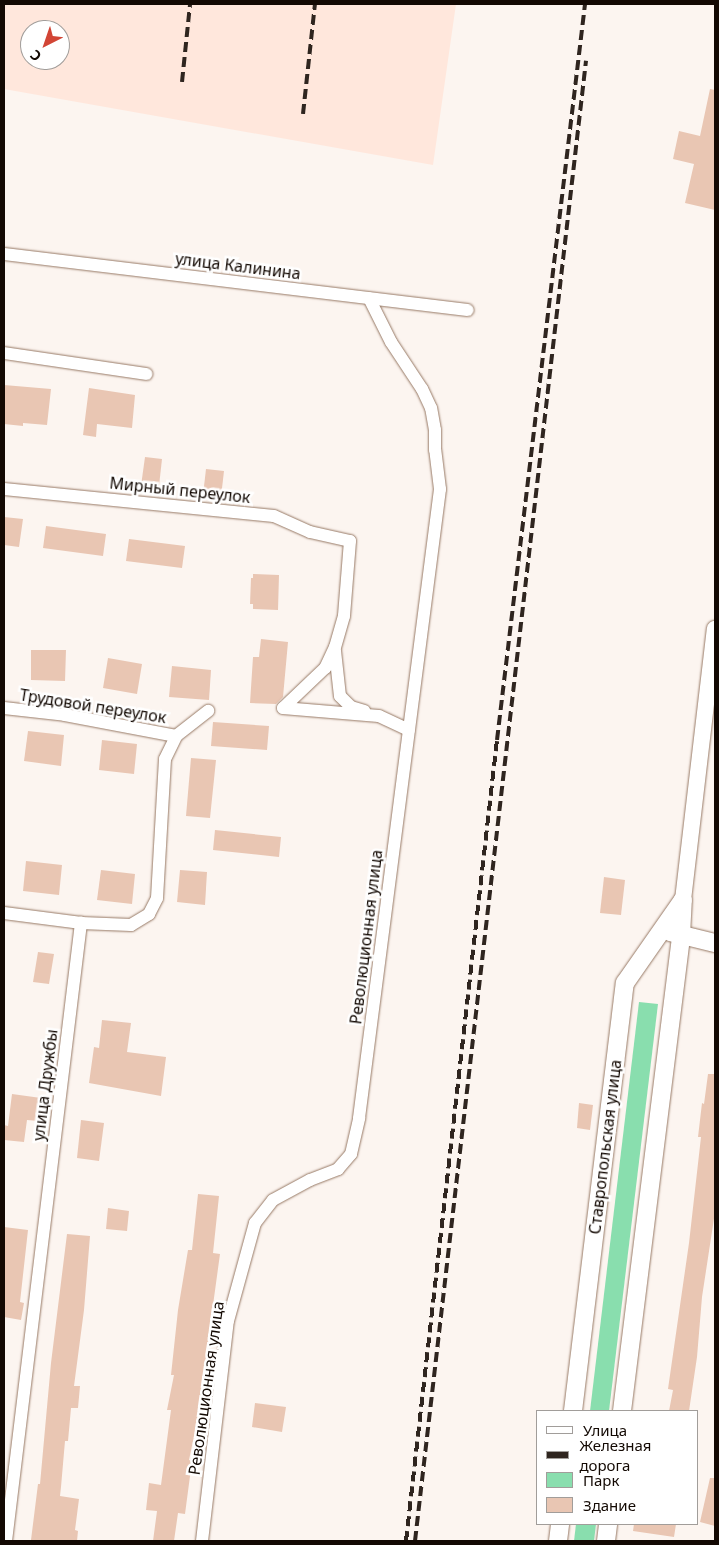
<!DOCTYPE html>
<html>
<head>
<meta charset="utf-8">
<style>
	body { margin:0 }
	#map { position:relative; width:719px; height:1545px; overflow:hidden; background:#fcf5f0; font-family:"Noto Sans",sans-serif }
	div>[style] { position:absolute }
	.industrial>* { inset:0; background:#ffe7dc }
	.green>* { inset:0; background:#89deae }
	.building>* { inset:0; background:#e9c6b3 }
	.roads { filter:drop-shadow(0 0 1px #977965) drop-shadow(0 0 1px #977965) }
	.minor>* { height:12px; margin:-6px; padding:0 6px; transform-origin:6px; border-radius:6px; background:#fff }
	.tertiary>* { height:16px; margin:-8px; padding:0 8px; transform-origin:8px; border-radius:8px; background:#fff }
	.secondary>* { height:18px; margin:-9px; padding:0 9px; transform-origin:9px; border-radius:9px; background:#fff }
	.rail>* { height:4px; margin-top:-2px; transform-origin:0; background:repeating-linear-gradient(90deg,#2f251f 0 10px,transparent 0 15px) }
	span { translate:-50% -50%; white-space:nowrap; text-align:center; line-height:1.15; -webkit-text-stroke:5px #fff; paint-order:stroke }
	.street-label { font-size:16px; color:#130903 }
	.frame { position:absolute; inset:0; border:5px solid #130903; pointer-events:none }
	.legend { position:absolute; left:536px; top:1410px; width:162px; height:115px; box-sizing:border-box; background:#fff; border:1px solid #a19d9a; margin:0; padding:6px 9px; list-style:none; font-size:15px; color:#130903 }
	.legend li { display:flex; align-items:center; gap:10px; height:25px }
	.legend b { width:25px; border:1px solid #a19d9a }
	.north { position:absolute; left:20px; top:20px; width:50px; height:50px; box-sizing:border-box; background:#fff; border:1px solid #a19d9a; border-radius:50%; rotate:221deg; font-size:14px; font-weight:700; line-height:20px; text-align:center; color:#130903 }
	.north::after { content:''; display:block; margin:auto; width:18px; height:22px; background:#d24535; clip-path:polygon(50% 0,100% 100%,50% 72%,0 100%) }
</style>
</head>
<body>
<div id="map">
	<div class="industrial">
		<i style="clip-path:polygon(evenodd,4px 4px,456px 4px,433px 165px,4px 89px,4px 4px,30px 30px,60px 30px,60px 60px,30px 60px,30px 30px)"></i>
	</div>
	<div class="green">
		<i style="clip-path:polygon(639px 1002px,658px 1004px,609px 1411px,590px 1411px)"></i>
		<i style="clip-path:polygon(576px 1524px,596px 1524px,594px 1541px,574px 1541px)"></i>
	</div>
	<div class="building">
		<i style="clip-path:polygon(710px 89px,715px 90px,715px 210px,685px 203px,694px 164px,673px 159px,679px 131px,700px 136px)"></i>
		<i style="clip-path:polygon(4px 385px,51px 389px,47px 425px,23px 423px,23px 426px,4px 424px)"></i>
		<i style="clip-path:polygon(89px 388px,135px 395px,132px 428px,97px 424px,96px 437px,83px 435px)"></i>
		<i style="clip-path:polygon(145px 457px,162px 459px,158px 495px,140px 493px)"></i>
		<i style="clip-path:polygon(206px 469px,224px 471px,221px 497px,203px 495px)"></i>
		<i style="clip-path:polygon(4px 517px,23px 519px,19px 547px,4px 545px)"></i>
		<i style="clip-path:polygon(46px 526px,106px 534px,103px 556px,43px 548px)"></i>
		<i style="clip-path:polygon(129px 539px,185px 546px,182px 568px,126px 561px)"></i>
		<i style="clip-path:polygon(253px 574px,279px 575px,278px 610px,253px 609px,253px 604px,250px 604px,251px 578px,253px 578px)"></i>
		<i style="clip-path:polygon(261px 639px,288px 642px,283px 697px,276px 704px,250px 703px,253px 657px,259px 657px)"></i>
		<i style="clip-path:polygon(31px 650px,66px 650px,65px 681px,31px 680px)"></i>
		<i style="clip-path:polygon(108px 658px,142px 664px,137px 694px,103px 688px)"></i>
		<i style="clip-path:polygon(172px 666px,211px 670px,209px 700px,169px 697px)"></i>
		<i style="clip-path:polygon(213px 722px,269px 726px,267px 750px,211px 746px)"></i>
		<i style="clip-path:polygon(28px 731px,64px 735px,61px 766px,24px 761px)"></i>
		<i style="clip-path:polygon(102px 740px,137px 744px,134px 774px,99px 770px)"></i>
		<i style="clip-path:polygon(191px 758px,216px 760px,210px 818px,186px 816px)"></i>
		<i style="clip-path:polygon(215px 830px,281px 837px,279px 857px,213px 850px)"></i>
		<i style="clip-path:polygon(26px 861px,62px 865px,59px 895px,23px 891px)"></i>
		<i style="clip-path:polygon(101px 870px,135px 874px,132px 904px,97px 900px)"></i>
		<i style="clip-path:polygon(180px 870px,207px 872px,205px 905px,177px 902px)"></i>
		<i style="clip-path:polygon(604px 877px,625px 880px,621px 915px,600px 913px)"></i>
		<i style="clip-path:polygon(38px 952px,54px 954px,49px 984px,33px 982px)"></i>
		<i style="clip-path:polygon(102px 1020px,131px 1023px,127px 1052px,166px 1057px,161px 1096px,89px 1083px,94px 1047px,99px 1048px)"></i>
		<i style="clip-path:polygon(708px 1074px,715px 1074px,715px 1212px,702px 1297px,697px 1357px,689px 1411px,669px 1411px,673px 1390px,668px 1389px,689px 1243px,701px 1137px,698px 1137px,702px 1103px,704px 1104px)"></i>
		<i style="clip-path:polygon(12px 1094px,41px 1098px,38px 1121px,27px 1120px,24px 1142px,4px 1140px,4px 1125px,8px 1126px)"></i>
		<i style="clip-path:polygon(579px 1103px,593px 1105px,590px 1130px,577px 1128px)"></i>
		<i style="clip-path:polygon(81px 1120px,104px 1123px,99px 1161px,77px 1158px)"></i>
		<i style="clip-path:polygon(198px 1194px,219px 1196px,213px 1253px,220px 1254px,201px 1393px,203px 1393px,189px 1460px,192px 1461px,185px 1514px,178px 1513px,174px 1541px,153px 1541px,157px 1511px,146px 1510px,149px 1483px,161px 1485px,171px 1410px,167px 1410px,174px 1375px,171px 1375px,178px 1310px,188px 1250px,192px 1250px)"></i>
		<i style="clip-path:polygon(108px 1208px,129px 1211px,127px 1231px,106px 1229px)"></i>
		<i style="clip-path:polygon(4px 1227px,28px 1230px,20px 1302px,24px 1303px,21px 1320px,4px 1317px)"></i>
		<i style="clip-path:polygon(67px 1234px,90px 1236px,84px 1310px,74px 1386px,80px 1386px,78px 1408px,71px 1408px,68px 1441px,65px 1441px,61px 1487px,60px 1496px,79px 1499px,75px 1530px,78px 1531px,77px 1541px,31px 1540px,38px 1484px,40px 1484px,51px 1363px)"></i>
		<i style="clip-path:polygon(255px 1403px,286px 1407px,282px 1432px,252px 1427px)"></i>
		<i style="clip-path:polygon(710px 1478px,715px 1478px,715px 1526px,700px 1522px)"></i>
		<i style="clip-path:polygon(634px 1524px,676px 1524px,674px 1537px,633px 1531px)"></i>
	</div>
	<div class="roads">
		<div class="minor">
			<i style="left:4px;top:254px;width:467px;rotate:6.9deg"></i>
			<i style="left:4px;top:353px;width:144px;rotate:8.4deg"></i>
			<i style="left:4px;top:489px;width:271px;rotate:5.7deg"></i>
			<i style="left:274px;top:516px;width:39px;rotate:24deg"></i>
			<i style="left:310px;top:532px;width:41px;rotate:12.7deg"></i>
			<i style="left:350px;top:541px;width:75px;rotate:94.6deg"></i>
			<i style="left:344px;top:616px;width:32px;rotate:106deg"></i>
			<i style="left:335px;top:647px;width:23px;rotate:115deg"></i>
			<i style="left:325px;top:668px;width:58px;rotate:136.4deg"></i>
			<i style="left:283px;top:708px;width:96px;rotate:4.8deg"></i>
			<i style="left:379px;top:716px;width:33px;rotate:25deg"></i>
			<i style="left:335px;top:651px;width:45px;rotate:83.7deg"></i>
			<i style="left:340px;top:696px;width:16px;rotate:45deg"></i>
			<i style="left:351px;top:707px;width:14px;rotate:17deg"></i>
			<i style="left:4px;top:708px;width:61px;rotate:6.5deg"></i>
			<i style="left:65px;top:715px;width:113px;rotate:10.7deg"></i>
			<i style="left:4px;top:913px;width:78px;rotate:7.4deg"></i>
			<i style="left:6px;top:1541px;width:623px;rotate:-83.08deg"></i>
			<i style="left:81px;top:923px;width:50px;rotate:2.3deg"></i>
			<i style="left:131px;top:925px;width:21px;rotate:-31deg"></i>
			<i style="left:149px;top:914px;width:18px;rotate:-63deg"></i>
			<i style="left:157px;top:898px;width:139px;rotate:-86.7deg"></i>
			<i style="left:165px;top:759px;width:25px;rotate:-64deg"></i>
			<i style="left:176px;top:736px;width:41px;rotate:-38deg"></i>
			<i style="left:202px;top:1541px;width:222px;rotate:-83.3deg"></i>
			<i style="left:228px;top:1321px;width:102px;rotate:-74.6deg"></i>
			<i style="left:255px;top:1223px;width:29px;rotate:-52deg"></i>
			<i style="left:273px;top:1200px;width:42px;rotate:-28.4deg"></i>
			<i style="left:310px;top:1180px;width:30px;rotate:-21deg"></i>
			<i style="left:338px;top:1169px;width:20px;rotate:-49deg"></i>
			<i style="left:351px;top:1154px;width:37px;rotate:-77deg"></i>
			<i style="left:359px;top:1118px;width:634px;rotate:-82.66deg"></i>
			<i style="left:440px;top:489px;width:39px;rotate:-97deg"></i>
			<i style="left:435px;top:450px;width:20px;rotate:-90deg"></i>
			<i style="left:435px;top:430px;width:22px;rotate:-100deg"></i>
			<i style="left:431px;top:408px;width:21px;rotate:-115deg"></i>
			<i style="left:422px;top:389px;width:56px;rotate:-123.4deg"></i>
			<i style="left:391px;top:342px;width:49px;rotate:-116.6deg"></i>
		</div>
		<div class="tertiary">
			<i style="left:683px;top:900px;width:273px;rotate:-83.3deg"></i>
		</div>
		<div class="secondary">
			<i style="left:670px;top:932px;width:46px;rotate:13.7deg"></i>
			<i style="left:573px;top:1411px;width:431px;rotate:-83.1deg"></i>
			<i style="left:625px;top:983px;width:101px;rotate:-55.1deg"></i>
			<i style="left:622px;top:1411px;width:480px;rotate:-82.9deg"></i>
			<i style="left:681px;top:935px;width:35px;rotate:-87deg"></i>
			<i style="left:558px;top:1541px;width:17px;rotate:-83deg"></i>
			<i style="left:606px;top:1541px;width:17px;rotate:-83deg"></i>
		</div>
	</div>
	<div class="rail">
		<i style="left:182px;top:82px;width:78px;rotate:-84.1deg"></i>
		<i style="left:303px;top:114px;width:111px;rotate:-83.8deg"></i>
		<i style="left:406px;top:1541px;width:806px;rotate:-83.52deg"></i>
		<i style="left:497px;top:740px;width:741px;rotate:-83.18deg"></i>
		<i style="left:415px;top:1541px;width:1490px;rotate:-83.41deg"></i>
	</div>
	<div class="street-label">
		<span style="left:238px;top:266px;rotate:7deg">улица Калинина</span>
		<span style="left:180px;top:490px;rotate:6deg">Мирный переулок</span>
		<span style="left:93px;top:706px;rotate:9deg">Трудовой переулок</span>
		<span style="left:366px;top:937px;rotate:-83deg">Революционная улица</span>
		<span style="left:45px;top:1085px;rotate:-83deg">улица Дружбы</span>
		<span style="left:605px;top:1147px;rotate:-83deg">Ставропольская улица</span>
		<span style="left:206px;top:1388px;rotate:-82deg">Революционная улица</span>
	</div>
	<div class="frame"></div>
	<ul class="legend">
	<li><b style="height:6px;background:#fff"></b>Улица</li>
	<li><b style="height:6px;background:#2f251f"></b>Железная дорога</li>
	<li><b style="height:14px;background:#89deae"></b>Парк</li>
	<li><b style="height:14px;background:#e9c6b3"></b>Здание</li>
	</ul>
	<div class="north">С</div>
</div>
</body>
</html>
